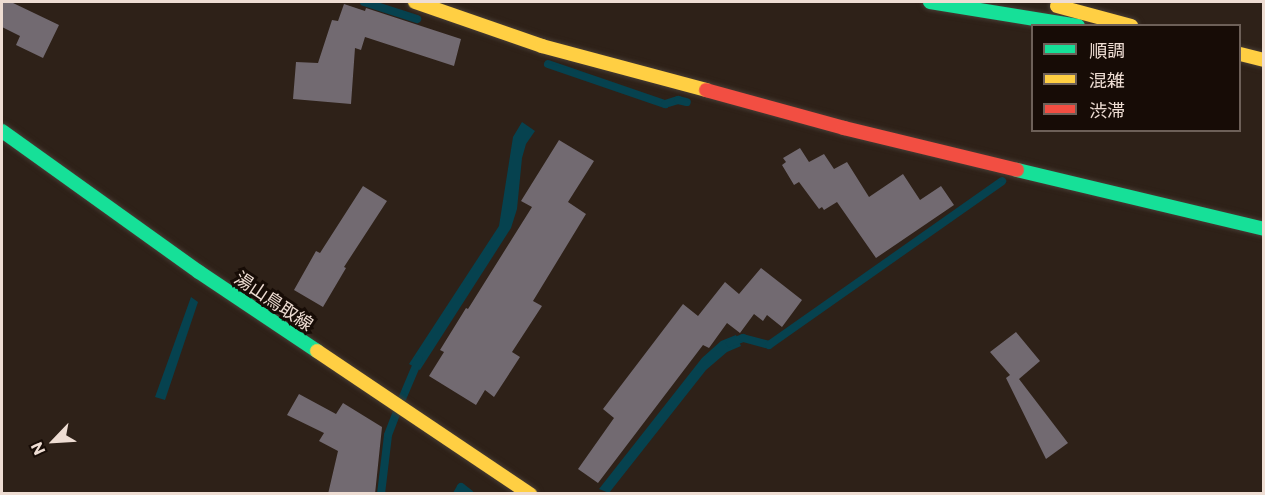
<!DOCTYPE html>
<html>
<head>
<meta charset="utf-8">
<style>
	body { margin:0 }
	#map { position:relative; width:1265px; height:495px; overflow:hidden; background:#2e2118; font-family:Commissioner,"Noto Sans JP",sans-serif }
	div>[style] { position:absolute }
	.water>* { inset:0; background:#06424f }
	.stream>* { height:8px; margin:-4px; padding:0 4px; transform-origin:4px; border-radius:4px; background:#06424f }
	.building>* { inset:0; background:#726a71 }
	.roads { filter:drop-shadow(0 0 2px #473c34) drop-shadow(0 0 2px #473c34) }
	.fast>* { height:14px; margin:-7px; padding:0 7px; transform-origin:7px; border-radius:7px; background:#16e098 }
	.slow>* { height:14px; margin:-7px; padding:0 7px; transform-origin:7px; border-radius:7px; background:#ffcf43 }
	.jam>* { height:14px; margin:-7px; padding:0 7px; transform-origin:7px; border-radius:7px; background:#f24e42 }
	span { translate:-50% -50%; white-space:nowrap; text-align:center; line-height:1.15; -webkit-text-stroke:6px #170c06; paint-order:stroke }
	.street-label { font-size:18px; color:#eeddd3 }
	.frame { position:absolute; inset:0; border:3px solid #eeddd3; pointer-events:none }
	.legend { position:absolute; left:1031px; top:24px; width:210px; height:108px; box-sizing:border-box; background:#170c06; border:2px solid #6d6058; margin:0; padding:8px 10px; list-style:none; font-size:18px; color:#eeddd3 }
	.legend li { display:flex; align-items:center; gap:12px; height:30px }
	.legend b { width:30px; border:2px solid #6d6058 }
	.north { position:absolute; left:24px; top:411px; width:60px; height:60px; -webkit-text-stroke:4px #170c06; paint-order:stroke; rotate:245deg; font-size:16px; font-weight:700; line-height:24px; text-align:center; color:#eeddd3 }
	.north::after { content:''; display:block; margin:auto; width:21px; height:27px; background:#eeddd3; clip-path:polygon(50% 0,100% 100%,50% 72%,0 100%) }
</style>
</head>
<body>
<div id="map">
	<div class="water">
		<i style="clip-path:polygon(522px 122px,535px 131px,526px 144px,522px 158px,517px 209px,511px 228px,420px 370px,409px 364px,499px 226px,513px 137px)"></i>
		<i style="clip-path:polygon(191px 297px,198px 302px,165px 400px,155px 397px)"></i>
		<i style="clip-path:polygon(736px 335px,741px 346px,727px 352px,706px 370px,609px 493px,599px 489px,702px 358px,721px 341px)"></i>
	</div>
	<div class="stream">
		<i style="left:364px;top:2px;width:56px;rotate:17.8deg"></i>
		<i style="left:548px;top:64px;width:124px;rotate:18.9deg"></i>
		<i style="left:665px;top:104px;width:14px;rotate:-17deg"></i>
		<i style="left:678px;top:100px;width:9px;rotate:13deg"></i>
		<i style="left:730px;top:343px;width:14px;rotate:-21deg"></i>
		<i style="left:743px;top:338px;width:27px;rotate:15deg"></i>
		<i style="left:769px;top:345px;width:285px;rotate:-35.1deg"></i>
		<i style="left:402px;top:399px;width:43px;rotate:-67deg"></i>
		<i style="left:381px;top:494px;width:59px;rotate:-83.2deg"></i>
		<i style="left:388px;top:435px;width:26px;rotate:-69deg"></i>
		<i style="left:457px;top:494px;width:8px;rotate:-60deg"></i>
		<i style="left:461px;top:487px;width:11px;rotate:38deg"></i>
	</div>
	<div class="building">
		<i style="clip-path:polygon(2px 2px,11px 2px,59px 25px,43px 58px,16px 45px,20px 36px,2px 27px)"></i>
		<i style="clip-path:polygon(344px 4px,365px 11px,366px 8px,461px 39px,454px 66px,365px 37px,361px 50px,355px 48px,351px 104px,293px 99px,296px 62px,318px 63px,332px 20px,338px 21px)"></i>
		<i style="clip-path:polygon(559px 140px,594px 161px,568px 202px,586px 214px,533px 301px,542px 306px,512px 352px,520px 357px,494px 397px,485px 390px,476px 405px,429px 376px,444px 352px,440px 350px,466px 308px,468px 309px,532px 207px,521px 201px)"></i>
		<i style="clip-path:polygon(800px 148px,809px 162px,824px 154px,834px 169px,847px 162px,869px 197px,903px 174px,920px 200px,941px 186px,954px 205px,876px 258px,837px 202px,824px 210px,822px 207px,819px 209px,799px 182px,794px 185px,782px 165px,786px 162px,783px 158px)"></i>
		<i style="clip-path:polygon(363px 186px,387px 201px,344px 267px,346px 268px,323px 307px,294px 290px,316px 251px,320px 253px)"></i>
		<i style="clip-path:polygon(761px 268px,802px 300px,782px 327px,767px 315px,763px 321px,754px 314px,740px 333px,727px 323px,709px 348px,703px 345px,598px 483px,578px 469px,614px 418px,603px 409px,683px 304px,698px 316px,725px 282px,739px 294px)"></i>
		<i style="clip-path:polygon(1016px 332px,1040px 361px,1019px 379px,1068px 443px,1046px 459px,1006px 378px,1010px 375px,990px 352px)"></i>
		<i style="clip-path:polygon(299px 394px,336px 414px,343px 403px,382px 427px,375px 494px,328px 494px,338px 451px,319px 441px,324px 433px,287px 415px)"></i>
	</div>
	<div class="roads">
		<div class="fast">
			<i style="left:930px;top:2px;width:150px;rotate:9.2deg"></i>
			<i style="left:2px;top:131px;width:242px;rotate:35.6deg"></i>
			<i style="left:199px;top:272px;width:142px;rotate:33.8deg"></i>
			<i style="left:1017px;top:170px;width:254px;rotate:13.4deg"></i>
		</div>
		<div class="slow">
			<i style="left:415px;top:2px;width:134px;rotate:19.1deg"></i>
			<i style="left:542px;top:46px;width:170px;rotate:15deg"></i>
			<i style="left:1057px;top:6px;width:77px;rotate:15.1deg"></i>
			<i style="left:1240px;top:54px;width:25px;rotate:14deg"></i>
			<i style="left:317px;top:351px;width:257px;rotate:33.9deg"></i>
		</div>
		<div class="jam">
			<i style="left:706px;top:90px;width:143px;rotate:15.4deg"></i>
			<i style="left:844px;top:128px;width:178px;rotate:13.6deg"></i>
		</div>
	</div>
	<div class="street-label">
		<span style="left:274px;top:301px;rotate:34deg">湯山鳥取線</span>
	</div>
	<div class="frame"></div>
	<ul class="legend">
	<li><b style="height:8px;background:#16e098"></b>順調</li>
	<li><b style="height:8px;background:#ffcf43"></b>混雑</li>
	<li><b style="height:8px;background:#f24e42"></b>渋滞</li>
	</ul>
	<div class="north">N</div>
</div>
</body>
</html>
